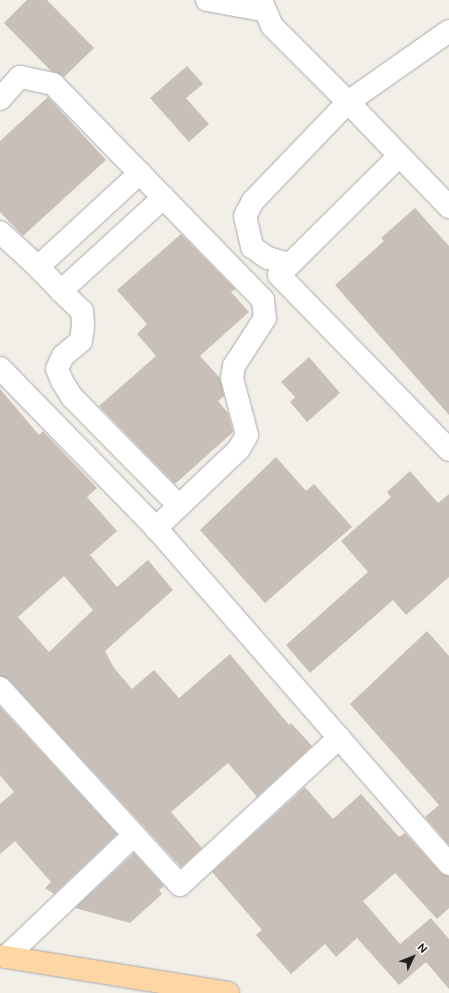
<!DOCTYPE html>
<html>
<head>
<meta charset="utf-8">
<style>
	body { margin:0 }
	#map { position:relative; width:449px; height:993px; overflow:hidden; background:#f2efe9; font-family:Raleway,sans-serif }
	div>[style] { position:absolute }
	.building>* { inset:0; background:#c7bfb8 }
	.roads { filter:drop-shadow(0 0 1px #a9a9a9) drop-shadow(0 0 1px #a9a9a9) }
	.minor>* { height:22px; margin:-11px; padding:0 11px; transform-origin:11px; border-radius:11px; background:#fff }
	.major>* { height:22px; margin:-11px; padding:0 11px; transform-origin:11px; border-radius:11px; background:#fcd6a4 }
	span { translate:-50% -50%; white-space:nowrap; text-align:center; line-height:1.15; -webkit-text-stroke:3px #fff; paint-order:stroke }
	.north { position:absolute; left:393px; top:937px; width:40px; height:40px; -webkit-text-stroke:3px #fff; paint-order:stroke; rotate:47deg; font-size:11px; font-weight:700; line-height:16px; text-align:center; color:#222 }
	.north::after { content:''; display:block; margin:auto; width:14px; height:18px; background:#222; clip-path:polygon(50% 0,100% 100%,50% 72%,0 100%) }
</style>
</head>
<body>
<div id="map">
	<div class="building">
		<i style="clip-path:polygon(27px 0,47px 0,94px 48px,64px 77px,51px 71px,4px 23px)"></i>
		<i style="clip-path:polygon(187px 66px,203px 84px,186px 98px,209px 124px,189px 142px,150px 98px)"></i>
		<i style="clip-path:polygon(48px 97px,106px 160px,23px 236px,0 212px,0 141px)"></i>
		<i style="clip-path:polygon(415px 208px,449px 246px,449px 415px,335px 285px,384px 241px,381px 238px)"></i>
		<i style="clip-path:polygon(181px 234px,235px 289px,231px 292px,249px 312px,200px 356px,220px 378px,224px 396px,218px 401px,228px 413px,233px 432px,175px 484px,99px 406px,156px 356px,137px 334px,147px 324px,117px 290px)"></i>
		<i style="clip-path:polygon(309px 357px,340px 393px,307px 422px,290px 402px,295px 397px,281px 382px)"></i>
		<i style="clip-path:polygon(evenodd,0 389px,39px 435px,43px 431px,97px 488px,87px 497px,117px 531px,90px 555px,117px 587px,148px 560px,173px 590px,105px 651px,114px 668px,132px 689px,154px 670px,179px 698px,230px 654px,289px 725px,291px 723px,312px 746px,257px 797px,228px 763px,171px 812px,202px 848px,181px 867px,9px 680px,0 676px,0 389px,64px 576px,93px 610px,49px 652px,18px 617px,64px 576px)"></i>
		<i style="clip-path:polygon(276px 457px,306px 491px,314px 484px,352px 527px,265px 603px,200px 530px)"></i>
		<i style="clip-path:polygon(410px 471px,438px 503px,449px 494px,449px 577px,406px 615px,393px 600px,310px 673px,286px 645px,368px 572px,341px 541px,391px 497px,387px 492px)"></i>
		<i style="clip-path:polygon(427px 631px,449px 656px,449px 845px,425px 817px,439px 805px,350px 704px)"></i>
		<i style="clip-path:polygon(0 707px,117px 834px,54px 894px,45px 888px,51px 882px,15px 841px,0 854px,0 804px,14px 792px,0 775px)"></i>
		<i style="clip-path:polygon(305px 787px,333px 819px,361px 794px,399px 837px,405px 833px,440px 872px,449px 876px,449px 908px,437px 919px,395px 873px,363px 901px,400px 944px,431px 918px,449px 939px,449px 989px,426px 962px,399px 985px,357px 938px,336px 957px,325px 944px,291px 974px,256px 935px,262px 930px,212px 872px)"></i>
		<i style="clip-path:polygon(134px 853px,164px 886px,159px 890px,162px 894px,130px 923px,75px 908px)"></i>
	</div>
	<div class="roads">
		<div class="minor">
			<i style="left:207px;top:0;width:56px;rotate:10.3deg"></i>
			<i style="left:261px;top:0;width:28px;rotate:67deg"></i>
			<i style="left:272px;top:26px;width:107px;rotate:45deg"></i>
			<i style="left:348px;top:102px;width:137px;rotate:133.8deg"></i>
			<i style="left:253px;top:201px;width:17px;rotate:118deg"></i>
			<i style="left:245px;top:216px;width:32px;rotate:77deg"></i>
			<i style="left:252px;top:247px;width:19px;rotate:35deg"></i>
			<i style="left:268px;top:258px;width:22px;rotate:16deg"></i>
			<i style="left:449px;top:31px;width:123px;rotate:144.9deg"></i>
			<i style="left:348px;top:102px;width:146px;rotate:46.1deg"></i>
			<i style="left:0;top:99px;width:30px;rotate:-48deg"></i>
			<i style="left:20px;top:77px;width:34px;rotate:12deg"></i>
			<i style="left:53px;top:84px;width:301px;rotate:45.8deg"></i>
			<i style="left:263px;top:300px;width:18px;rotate:84deg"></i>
			<i style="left:265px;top:318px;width:57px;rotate:122.9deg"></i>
			<i style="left:234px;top:366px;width:12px;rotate:99deg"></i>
			<i style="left:232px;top:378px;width:59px;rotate:75.3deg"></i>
			<i style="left:247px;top:435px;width:16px;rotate:120deg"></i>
			<i style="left:239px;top:449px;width:115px;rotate:136.4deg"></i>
			<i style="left:399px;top:156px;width:169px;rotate:135.2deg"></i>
			<i style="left:279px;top:275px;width:244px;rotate:45.8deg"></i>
			<i style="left:0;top:232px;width:52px;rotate:42.6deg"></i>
			<i style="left:38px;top:267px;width:139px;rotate:-42.7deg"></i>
			<i style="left:38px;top:267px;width:33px;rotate:46deg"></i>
			<i style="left:61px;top:291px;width:139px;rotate:-42.4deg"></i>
			<i style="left:61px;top:291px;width:29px;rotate:44deg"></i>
			<i style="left:82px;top:311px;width:15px;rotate:86deg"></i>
			<i style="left:83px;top:326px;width:15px;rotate:98deg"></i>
			<i style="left:81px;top:341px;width:23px;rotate:140deg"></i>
			<i style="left:63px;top:356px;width:14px;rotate:115deg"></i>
			<i style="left:57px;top:369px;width:13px;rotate:67deg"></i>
			<i style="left:62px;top:381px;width:19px;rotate:58deg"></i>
			<i style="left:72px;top:397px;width:153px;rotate:45.5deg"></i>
			<i style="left:0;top:368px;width:223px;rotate:45.7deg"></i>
			<i style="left:156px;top:528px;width:446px;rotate:48.9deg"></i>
			<i style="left:0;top:688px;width:267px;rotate:47.6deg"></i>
			<i style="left:180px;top:885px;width:217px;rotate:-42.8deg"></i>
			<i style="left:6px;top:957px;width:177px;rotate:-43.6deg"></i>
		</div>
		<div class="major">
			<i style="left:0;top:956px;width:231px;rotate:9.2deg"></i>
		</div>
	</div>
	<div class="north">N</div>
</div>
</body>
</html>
